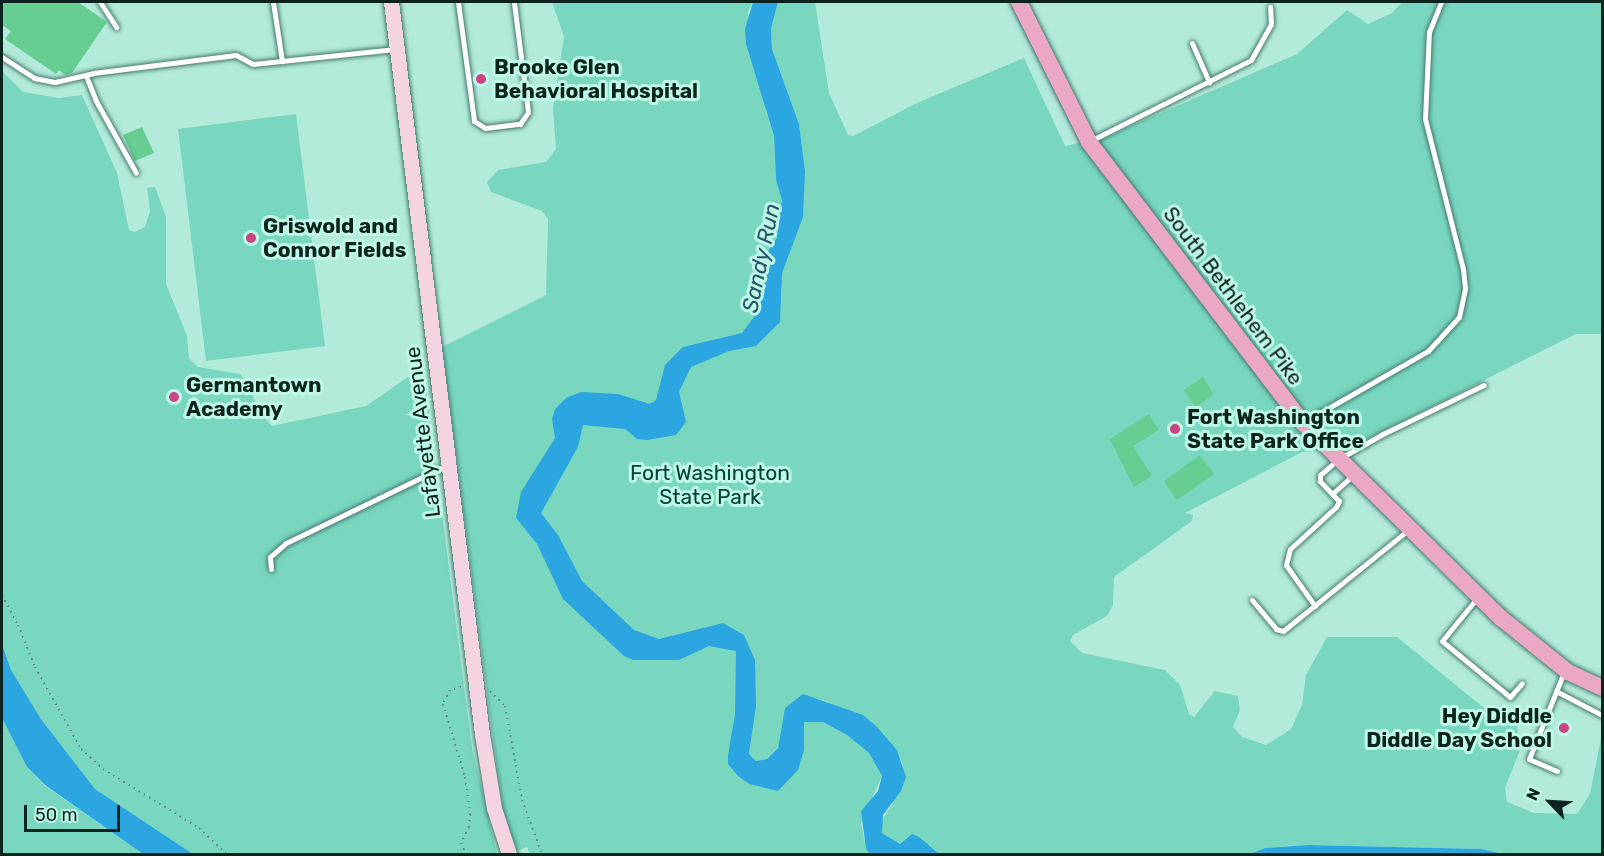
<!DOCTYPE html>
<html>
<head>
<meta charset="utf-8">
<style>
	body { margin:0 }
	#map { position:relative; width:1604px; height:856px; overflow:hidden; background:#b3ebdb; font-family:Rubik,sans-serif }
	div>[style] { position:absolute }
	.green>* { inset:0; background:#79d7bf }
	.water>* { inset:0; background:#2ca6e0 }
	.building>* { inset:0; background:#65ce90 }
	.path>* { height:2px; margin-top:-1px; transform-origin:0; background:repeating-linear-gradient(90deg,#628a7f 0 1.5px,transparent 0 6px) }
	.roads { filter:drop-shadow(0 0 2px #457a6c) drop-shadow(0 0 2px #457a6c) }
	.lane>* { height:5px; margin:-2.5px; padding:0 2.5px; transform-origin:2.5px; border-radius:2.5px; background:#fff }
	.secondary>* { height:15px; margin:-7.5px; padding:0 7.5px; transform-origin:7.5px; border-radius:7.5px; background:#f5d4e2 }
	.primary>* { height:16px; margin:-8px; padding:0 8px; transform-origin:8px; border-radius:8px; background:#eba8c4 }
	.dots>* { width:16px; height:16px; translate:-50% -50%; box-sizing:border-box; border:3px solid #c0f8e8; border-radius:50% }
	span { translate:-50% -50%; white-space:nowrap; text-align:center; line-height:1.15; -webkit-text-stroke:6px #c0f8e8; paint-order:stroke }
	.poi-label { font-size:21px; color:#0d231e; font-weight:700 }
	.left { translate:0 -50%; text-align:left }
	.right { translate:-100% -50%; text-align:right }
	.street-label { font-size:21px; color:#0d231e }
	.park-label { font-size:21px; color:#004336 }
	.water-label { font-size:22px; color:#27556e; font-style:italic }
	.frame { position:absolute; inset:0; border:3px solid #0d231e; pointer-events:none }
	.north { position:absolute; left:1520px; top:772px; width:60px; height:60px; -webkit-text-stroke:4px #c0f8e8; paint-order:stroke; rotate:295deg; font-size:16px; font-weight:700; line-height:24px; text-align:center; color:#0d231e }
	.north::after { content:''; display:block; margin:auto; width:21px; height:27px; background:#0d231e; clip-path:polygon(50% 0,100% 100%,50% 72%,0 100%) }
	.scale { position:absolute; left:24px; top:805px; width:96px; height:27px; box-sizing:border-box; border:3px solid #0d231e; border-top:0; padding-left:8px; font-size:18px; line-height:21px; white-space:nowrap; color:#0d231e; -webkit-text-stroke:4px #c0f8e8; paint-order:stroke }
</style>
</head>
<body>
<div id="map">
	<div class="green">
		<i style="clip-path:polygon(552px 2px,753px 2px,748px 12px,766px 111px,774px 136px,776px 181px,804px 167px,799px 124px,772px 49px,771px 29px,778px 2px,815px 2px,829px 93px,848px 135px,853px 136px,919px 102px,1024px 58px,1065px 146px,1103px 138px,1297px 54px,1347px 10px,1368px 24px,1392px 13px,1402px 2px,1602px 2px,1602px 334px,1576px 334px,1347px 449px,1302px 452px,1185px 513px,1193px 515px,1192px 521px,1114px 577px,1113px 605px,1107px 616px,1073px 635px,1070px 641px,1082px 653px,1165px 670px,1180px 685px,1189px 714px,1194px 717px,1215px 691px,1238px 696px,1240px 710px,1233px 727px,1242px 737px,1266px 745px,1291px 729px,1302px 705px,1306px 675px,1327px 637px,1397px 637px,1484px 708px,1517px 726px,1520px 750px,1505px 788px,1507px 802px,1534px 813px,1577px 814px,1590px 794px,1602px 733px,1602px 854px,1503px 854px,1481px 849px,1308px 845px,1265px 848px,1250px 854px,939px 854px,908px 837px,900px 844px,882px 833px,880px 823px,892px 805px,903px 765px,897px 751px,877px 727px,823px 700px,783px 720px,778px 747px,767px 759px,756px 761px,749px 754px,752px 735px,738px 776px,804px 738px,804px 722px,823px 722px,847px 735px,869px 753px,882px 776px,861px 823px,866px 849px,870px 854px,530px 854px,527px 847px,518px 851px,504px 819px,442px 347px,546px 295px,548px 219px,542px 211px,491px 192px,487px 182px,498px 170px,546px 162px,556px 149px,553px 108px,564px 37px)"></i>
		<i style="clip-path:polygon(2px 71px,23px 92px,59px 98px,82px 95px,117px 173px,129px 230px,135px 232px,145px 227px,150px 211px,147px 188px,155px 187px,166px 217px,166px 284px,187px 336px,189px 358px,198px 367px,240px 374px,249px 386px,259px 412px,272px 426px,366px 406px,411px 375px,425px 381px,472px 748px,497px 854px,193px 854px,95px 789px,41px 719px,11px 670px,2px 644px)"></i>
		<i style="clip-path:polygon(296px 114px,325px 346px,206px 361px,178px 129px)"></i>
		<i style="clip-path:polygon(2px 718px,27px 767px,44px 785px,143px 854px,2px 854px)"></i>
	</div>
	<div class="water">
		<i style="clip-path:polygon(753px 2px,778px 2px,771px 29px,772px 49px,799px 124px,805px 171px,803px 217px,782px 273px,780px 322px,756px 346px,729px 351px,691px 367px,679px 392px,686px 422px,676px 435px,647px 440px,637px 439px,625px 429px,583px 425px,578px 447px,541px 513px,558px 535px,582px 581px,634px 630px,659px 639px,723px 623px,744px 635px,755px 660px,756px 706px,749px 754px,756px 761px,767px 759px,778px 748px,785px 708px,803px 694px,863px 715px,877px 727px,897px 750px,906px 777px,901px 791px,883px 815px,882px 833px,900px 844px,912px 834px,919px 837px,939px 854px,870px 854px,866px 849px,861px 811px,878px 791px,882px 776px,869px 753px,847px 735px,823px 722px,804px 722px,804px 750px,798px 770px,778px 791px,749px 784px,738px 776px,728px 764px,728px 755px,735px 714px,736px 651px,709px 646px,679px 660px,633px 660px,624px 656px,563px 599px,537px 544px,516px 518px,521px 492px,555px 438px,552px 419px,555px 409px,566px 398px,581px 392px,618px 394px,650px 404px,656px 400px,665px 365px,683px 347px,742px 333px,757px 313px,764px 257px,777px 238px,782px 200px,776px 180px,774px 136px,746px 44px,745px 29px)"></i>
		<i style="clip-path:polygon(2px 644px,11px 670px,41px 719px,95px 789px,193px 854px,143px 854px,45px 785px,27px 767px,2px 718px)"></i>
		<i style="clip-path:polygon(1308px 845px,1481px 849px,1503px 854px,1250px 854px,1265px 848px)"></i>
	</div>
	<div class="building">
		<i style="clip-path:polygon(2px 2px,78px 2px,107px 22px,72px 73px,65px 75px,59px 70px,56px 74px,5px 39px,11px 31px,2px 25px)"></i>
		<i style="clip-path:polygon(142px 127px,154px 153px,135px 161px,123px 135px)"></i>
		<i style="clip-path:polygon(1203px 377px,1214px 395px,1195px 407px,1184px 390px)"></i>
		<i style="clip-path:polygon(1149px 414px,1159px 430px,1133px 446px,1152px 476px,1134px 487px,1110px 439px)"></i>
		<i style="clip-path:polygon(1200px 455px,1214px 474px,1177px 500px,1164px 481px)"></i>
	</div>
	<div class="path">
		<i style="left:2px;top:595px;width:34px;rotate:62deg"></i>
		<i style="left:18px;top:625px;width:45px;rotate:68deg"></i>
		<i style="left:35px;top:667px;width:94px;rotate:60.7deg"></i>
		<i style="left:81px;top:749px;width:30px;rotate:42deg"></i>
		<i style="left:103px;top:769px;width:113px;rotate:31.6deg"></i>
		<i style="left:199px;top:828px;width:38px;rotate:43deg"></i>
		<i style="left:461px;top:687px;width:11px;rotate:165deg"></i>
		<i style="left:450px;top:690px;width:16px;rotate:117deg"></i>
		<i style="left:443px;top:704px;width:76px;rotate:73.2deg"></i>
		<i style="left:465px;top:777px;width:37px;rotate:82deg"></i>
		<i style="left:470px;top:814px;width:13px;rotate:94deg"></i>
		<i style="left:469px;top:827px;width:18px;rotate:117deg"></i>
		<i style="left:461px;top:843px;width:12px;rotate:66deg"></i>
		<i style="left:490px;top:691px;width:21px;rotate:45deg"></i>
		<i style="left:505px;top:706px;width:96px;rotate:79.7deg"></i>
		<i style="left:522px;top:800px;width:58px;rotate:69.7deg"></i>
	</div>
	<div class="roads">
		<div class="lane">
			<i style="left:100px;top:2px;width:30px;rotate:57deg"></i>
			<i style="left:273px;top:2px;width:60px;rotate:81.3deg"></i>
			<i style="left:458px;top:2px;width:120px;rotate:82.3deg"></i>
			<i style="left:474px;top:121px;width:13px;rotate:32deg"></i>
			<i style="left:485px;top:128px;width:35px;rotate:-7deg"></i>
			<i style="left:520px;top:124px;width:14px;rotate:-56deg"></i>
			<i style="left:528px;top:112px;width:111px;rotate:-97.3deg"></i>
			<i style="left:1192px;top:43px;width:43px;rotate:66.4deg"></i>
			<i style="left:2px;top:57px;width:38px;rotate:33deg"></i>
			<i style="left:34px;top:78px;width:21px;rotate:11deg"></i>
			<i style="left:55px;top:82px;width:39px;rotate:-13deg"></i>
			<i style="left:93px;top:73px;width:144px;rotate:-7.2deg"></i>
			<i style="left:236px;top:55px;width:19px;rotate:28deg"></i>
			<i style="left:253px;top:64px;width:143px;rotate:-6deg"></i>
			<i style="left:86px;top:76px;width:27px;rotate:68deg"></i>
			<i style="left:96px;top:101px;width:82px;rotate:60.9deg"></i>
			<i style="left:1090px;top:141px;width:180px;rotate:-26.7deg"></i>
			<i style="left:1251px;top:60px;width:41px;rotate:-60.9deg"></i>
			<i style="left:1271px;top:24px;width:17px;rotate:-93deg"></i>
			<i style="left:1304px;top:422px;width:143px;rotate:-29.8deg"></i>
			<i style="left:1428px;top:351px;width:46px;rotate:-47.6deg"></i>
			<i style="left:1459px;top:317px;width:30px;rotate:-78deg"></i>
			<i style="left:1465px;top:288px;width:19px;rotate:-96deg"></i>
			<i style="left:1463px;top:269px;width:155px;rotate:-104.2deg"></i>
			<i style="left:1425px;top:119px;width:87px;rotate:-87.4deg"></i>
			<i style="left:1429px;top:32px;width:32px;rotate:-68deg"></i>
			<i style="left:1332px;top:494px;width:28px;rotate:-42deg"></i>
			<i style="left:271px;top:569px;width:12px;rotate:-95deg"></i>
			<i style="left:270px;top:557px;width:21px;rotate:-41deg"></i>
			<i style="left:286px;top:543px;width:179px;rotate:-25.8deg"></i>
			<i style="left:1477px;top:598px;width:55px;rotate:129.1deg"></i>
			<i style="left:1442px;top:641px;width:88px;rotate:39.5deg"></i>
			<i style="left:1510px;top:697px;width:18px;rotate:-49deg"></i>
			<i style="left:1252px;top:600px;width:38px;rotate:50deg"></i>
			<i style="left:1276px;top:629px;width:7px;rotate:16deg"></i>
			<i style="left:1283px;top:631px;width:161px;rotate:-38.9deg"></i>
			<i style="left:1315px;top:606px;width:50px;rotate:-125.3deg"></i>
			<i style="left:1286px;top:565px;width:16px;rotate:-76deg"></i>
			<i style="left:1290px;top:549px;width:62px;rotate:-42.4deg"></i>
			<i style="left:1336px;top:507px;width:7px;rotate:-63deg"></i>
			<i style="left:1339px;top:501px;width:28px;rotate:-134deg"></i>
			<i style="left:1320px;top:481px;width:6px;rotate:-90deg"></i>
			<i style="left:1320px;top:475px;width:23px;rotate:-41deg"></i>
			<i style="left:1337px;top:460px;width:51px;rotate:-29.6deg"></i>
			<i style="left:1381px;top:435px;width:114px;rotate:-25.9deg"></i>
			<i style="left:1556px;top:691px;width:52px;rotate:27.6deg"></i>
			<i style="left:1557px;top:771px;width:30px;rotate:-157deg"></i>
			<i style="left:1529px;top:759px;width:94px;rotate:-68.1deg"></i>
		</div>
		<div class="secondary">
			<i style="left:391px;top:2px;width:738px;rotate:82.91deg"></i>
			<i style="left:482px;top:734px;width:75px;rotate:80.8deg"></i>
			<i style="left:494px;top:808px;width:48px;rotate:71.9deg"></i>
		</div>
		<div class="primary">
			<i style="left:1019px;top:2px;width:157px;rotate:63.4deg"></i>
			<i style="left:1089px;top:142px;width:353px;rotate:52.7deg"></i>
			<i style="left:1303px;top:423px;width:278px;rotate:44.6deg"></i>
			<i style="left:1501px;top:618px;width:86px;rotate:38.9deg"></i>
			<i style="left:1568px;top:672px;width:38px;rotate:25deg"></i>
		</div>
	</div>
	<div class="dots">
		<i style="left:481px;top:79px;background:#cb4483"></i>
		<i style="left:251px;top:238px;background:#cb4483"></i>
		<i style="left:174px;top:397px;background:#cb4483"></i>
		<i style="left:1175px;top:429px;background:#cb4483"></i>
		<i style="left:1564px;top:728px;background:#cb4483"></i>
	</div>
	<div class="poi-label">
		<span class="left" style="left:494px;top:79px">Brooke Glen<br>Behavioral Hospital</span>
		<span class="left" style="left:263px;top:238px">Griswold and<br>Connor Fields</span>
		<span class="left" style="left:186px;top:397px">Germantown<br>Academy</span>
		<span class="left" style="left:1187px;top:429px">Fort Washington<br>State Park Office</span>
		<span class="right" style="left:1552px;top:728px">Hey Diddle<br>Diddle Day School</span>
	</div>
	<div class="street-label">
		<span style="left:1233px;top:296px;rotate:53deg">South Bethlehem Pike</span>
		<span style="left:423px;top:432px;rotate:-97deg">Lafayette Avenue</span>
	</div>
	<div class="park-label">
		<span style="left:710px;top:485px">Fort Washington<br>State Park</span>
	</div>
	<div class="water-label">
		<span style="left:761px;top:258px;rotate:-78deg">Sandy Run</span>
	</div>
	<div class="frame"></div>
	<div class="north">N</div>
	<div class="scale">50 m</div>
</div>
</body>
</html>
